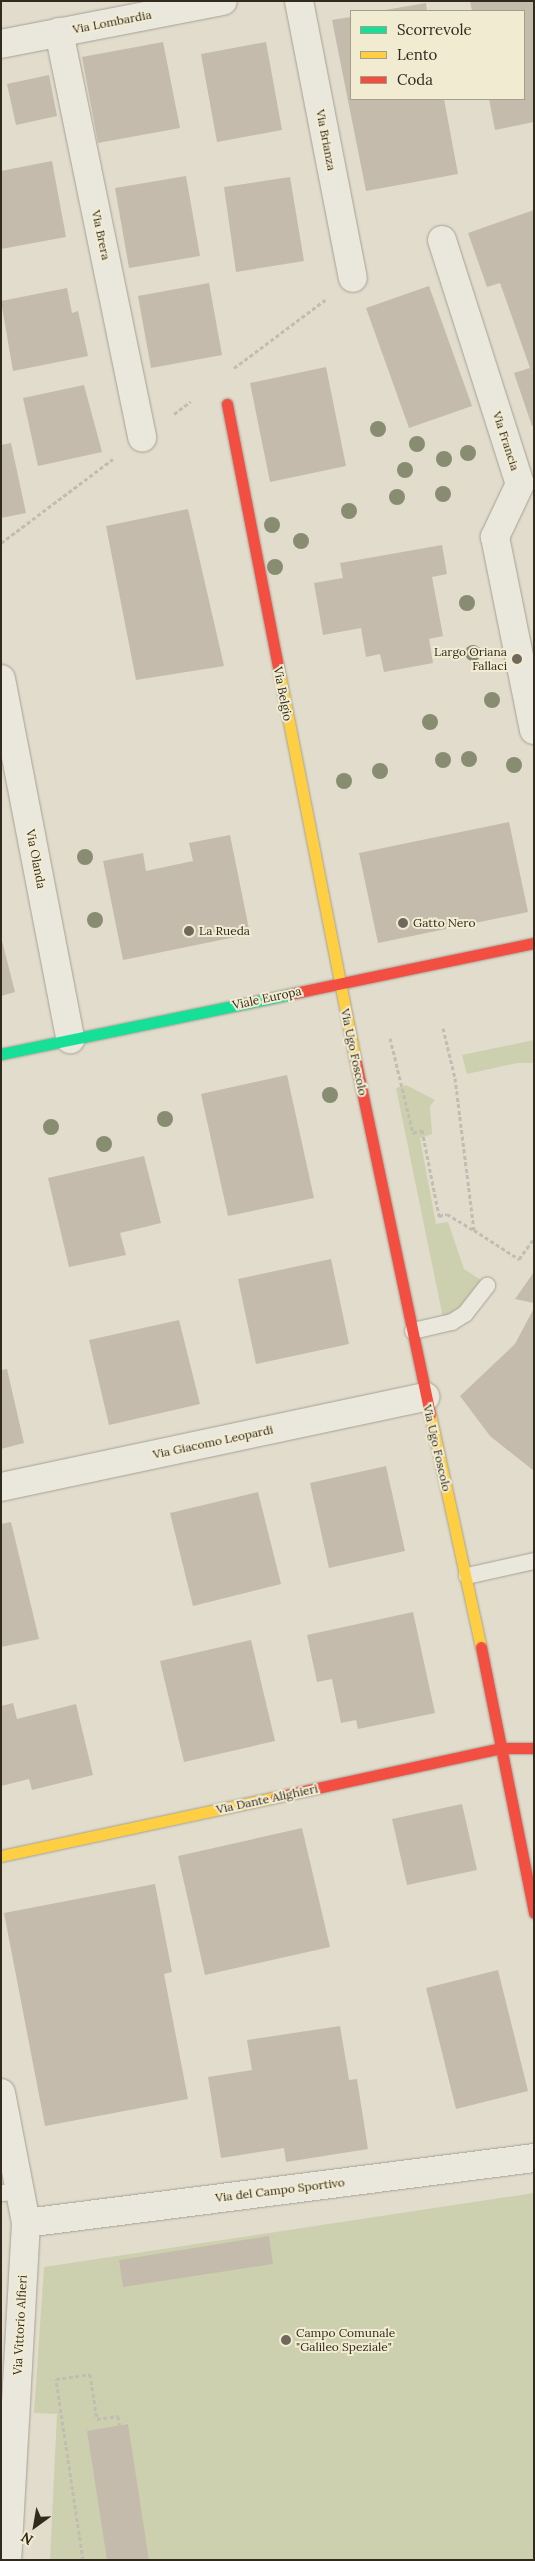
<!DOCTYPE html>
<html>
<head>
<meta charset="utf-8">
<style>
	body { margin:0 }
	#map { position:relative; width:535px; height:2561px; overflow:hidden; background:#e1dccb; font-family:Lora,serif }
	div>[style] { position:absolute }
	.green>* { inset:0; background:#cdd0af }
	.building>* { inset:0; background:#c4bbac }
	.path>* { height:3px; margin-top:-1.5px; transform-origin:0; background:repeating-linear-gradient(90deg,#c2bdb3 0 4px,transparent 0 6.5px) }
	.roads { filter:drop-shadow(0 0 1px #a6a194) drop-shadow(0 0 1px #a6a194) }
	.lane>* { height:16px; margin:-8px; padding:0 8px; transform-origin:8px; border-radius:8px; background:#eae7dc }
	.street>* { height:28px; margin:-14px; padding:0 14px; transform-origin:14px; border-radius:14px; background:#eae7dc }
	.fast>* { height:11px; margin:-5.5px; padding:0 5.5px; transform-origin:5.5px; border-radius:5.5px; background:#16e098 }
	.slow>* { height:11px; margin:-5.5px; padding:0 5.5px; transform-origin:5.5px; border-radius:5.5px; background:#ffcf43 }
	.jam>* { height:11px; margin:-5.5px; padding:0 5.5px; transform-origin:5.5px; border-radius:5.5px; background:#f24e42 }
	.trees>* { width:16px; height:16px; margin:-8px; border-radius:50%; background:#888d71 }
	.dots>* { width:14px; height:14px; translate:-50% -50%; box-sizing:border-box; border:2px solid #f1ebd1; border-radius:50% }
	span { translate:-50% -50%; white-space:nowrap; text-align:center; line-height:1.15; -webkit-text-stroke:4px #f1ebd1; paint-order:stroke }
	.street-label { font-size:12px; color:#332a1e }
	.poi-label { font-size:12px; color:#332a1e }
	.right { translate:-100% -50%; text-align:right }
	.left { translate:0 -50%; text-align:left }
	.frame { position:absolute; inset:0; border:2px solid #332a1e; pointer-events:none }
	.legend { position:absolute; left:350px; top:10px; width:175px; height:90px; box-sizing:border-box; background:#f1ebd1; border:1px solid #a59e89; margin:0; padding:6px 9px; list-style:none; font-size:15px; color:#332a1e }
	.legend li { display:flex; align-items:center; gap:10px; height:25px }
	.legend b { width:25px; border:1px solid #a59e89 }
	.north { position:absolute; left:10px; top:2501px; width:50px; height:50px; -webkit-text-stroke:4px #f1ebd1; paint-order:stroke; rotate:212deg; font-size:14px; font-weight:700; line-height:20px; text-align:center; color:#332a1e }
	.north::after { content:''; display:block; margin:auto; width:18px; height:22px; background:#332a1e; clip-path:polygon(50% 0,100% 100%,50% 72%,0 100%) }
</style>
</head>
<body>
<div id="map">
	<div class="green">
		<i style="clip-path:polygon(534px 1040px,534px 1063px,517px 1063px,467px 1074px,462px 1055px)"></i>
		<i style="clip-path:polygon(406px 1085px,435px 1100px,430px 1106px,432px 1134px,420px 1138px,436px 1224px,448px 1222px,464px 1269px,481px 1280px,460px 1308px,443px 1318px,396px 1088px)"></i>
		<i style="clip-path:polygon(534px 2193px,534px 2560px,50px 2560px,57px 2414px,34px 2413px,44px 2267px)"></i>
	</div>
	<div class="building">
		<i style="clip-path:polygon(470px 1px,534px 1px,534px 122px,495px 130px,489px 99px,524px 99px,524px 11px,472px 11px)"></i>
		<i style="clip-path:polygon(426px 3px,427px 11px,385px 11px,385px 10px)"></i>
		<i style="clip-path:polygon(351px 17px,351px 99px,444px 99px,458px 174px,366px 191px,332px 20px)"></i>
		<i style="clip-path:polygon(163px 42px,180px 128px,98px 143px,82px 57px)"></i>
		<i style="clip-path:polygon(266px 42px,282px 130px,217px 142px,201px 54px)"></i>
		<i style="clip-path:polygon(49px 75px,57px 116px,16px 125px,7px 84px)"></i>
		<i style="clip-path:polygon(52px 161px,66px 237px,1px 249px,1px 171px)"></i>
		<i style="clip-path:polygon(186px 176px,200px 256px,129px 268px,115px 188px)"></i>
		<i style="clip-path:polygon(290px 177px,304px 261px,236px 272px,224px 187px)"></i>
		<i style="clip-path:polygon(534px 210px,534px 425px,532px 426px,514px 373px,530px 368px,500px 283px,487px 287px,468px 233px)"></i>
		<i style="clip-path:polygon(209px 283px,222px 355px,151px 368px,138px 296px)"></i>
		<i style="clip-path:polygon(429px 286px,472px 406px,409px 428px,366px 308px)"></i>
		<i style="clip-path:polygon(67px 288px,72px 313px,78px 311px,88px 356px,13px 371px,1px 301px)"></i>
		<i style="clip-path:polygon(326px 367px,346px 466px,270px 482px,250px 383px)"></i>
		<i style="clip-path:polygon(84px 385px,102px 452px,38px 466px,23px 398px)"></i>
		<i style="clip-path:polygon(11px 443px,26px 513px,1px 518px,1px 445px)"></i>
		<i style="clip-path:polygon(188px 509px,224px 666px,136px 680px,106px 526px)"></i>
		<i style="clip-path:polygon(442px 545px,447px 574px,432px 577px,443px 636px,429px 639px,433px 663px,384px 672px,380px 654px,366px 657px,361px 628px,323px 635px,314px 583px,343px 578px,340px 563px)"></i>
		<i style="clip-path:polygon(509px 822px,528px 912px,378px 943px,359px 853px)"></i>
		<i style="clip-path:polygon(230px 835px,250px 934px,123px 960px,103px 861px,143px 853px,146px 871px,193px 861px,189px 843px)"></i>
		<i style="clip-path:polygon(1px 937px,15px 992px,1px 996px)"></i>
		<i style="clip-path:polygon(287px 1075px,314px 1198px,228px 1216px,201px 1094px)"></i>
		<i style="clip-path:polygon(144px 1156px,161px 1223px,120px 1233px,126px 1255px,69px 1267px,48px 1178px)"></i>
		<i style="clip-path:polygon(331px 1259px,349px 1344px,256px 1364px,238px 1279px)"></i>
		<i style="clip-path:polygon(534px 1272px,534px 1303px,515px 1299px)"></i>
		<i style="clip-path:polygon(534px 1308px,534px 1471px,490px 1436px,460px 1396px,515px 1344px)"></i>
		<i style="clip-path:polygon(179px 1320px,200px 1404px,109px 1425px,89px 1340px)"></i>
		<i style="clip-path:polygon(7px 1369px,24px 1443px,1px 1449px,1px 1370px)"></i>
		<i style="clip-path:polygon(386px 1466px,405px 1551px,329px 1568px,310px 1483px)"></i>
		<i style="clip-path:polygon(258px 1492px,281px 1584px,193px 1606px,170px 1513px)"></i>
		<i style="clip-path:polygon(11px 1522px,39px 1639px,1px 1647px,1px 1524px)"></i>
		<i style="clip-path:polygon(413px 1612px,435px 1713px,358px 1729px,356px 1720px,341px 1723px,332px 1679px,317px 1682px,307px 1635px)"></i>
		<i style="clip-path:polygon(251px 1640px,275px 1741px,184px 1762px,160px 1661px)"></i>
		<i style="clip-path:polygon(13px 1703px,17px 1719px,76px 1704px,93px 1775px,32px 1790px,29px 1779px,1px 1786px,1px 1706px)"></i>
		<i style="clip-path:polygon(462px 1804px,477px 1870px,407px 1885px,392px 1819px)"></i>
		<i style="clip-path:polygon(302px 1828px,330px 1947px,205px 1975px,178px 1856px)"></i>
		<i style="clip-path:polygon(155px 1884px,172px 1972px,164px 1974px,188px 2099px,45px 2126px,4px 1913px)"></i>
		<i style="clip-path:polygon(498px 1970px,528px 2091px,456px 2109px,426px 1988px)"></i>
		<i style="clip-path:polygon(340px 2026px,349px 2080px,357px 2079px,368px 2149px,286px 2162px,284px 2148px,221px 2158px,208px 2077px,252px 2070px,247px 2040px)"></i>
		<i style="clip-path:polygon(269px 2236px,273px 2264px,123px 2287px,119px 2260px)"></i>
		<i style="clip-path:polygon(128px 2424px,149px 2560px,107px 2560px,87px 2431px)"></i>
	</div>
	<div class="path">
		<i style="left:234px;top:368px;width:114px;rotate:-36.8deg"></i>
		<i style="left:174px;top:414px;width:21px;rotate:-37deg"></i>
		<i style="left:1px;top:543px;width:140px;rotate:-36.9deg"></i>
		<i style="left:443px;top:1028px;width:51px;rotate:76.5deg"></i>
		<i style="left:455px;top:1078px;width:153px;rotate:82.9deg"></i>
		<i style="left:474px;top:1230px;width:54px;rotate:32.8deg"></i>
		<i style="left:519px;top:1259px;width:26px;rotate:-54deg"></i>
		<i style="left:390px;top:1038px;width:98px;rotate:76.4deg"></i>
		<i style="left:413px;top:1133px;width:9px;rotate:-18deg"></i>
		<i style="left:422px;top:1130px;width:88px;rotate:78.8deg"></i>
		<i style="left:439px;top:1216px;width:8px;rotate:-14deg"></i>
		<i style="left:447px;top:1214px;width:31px;rotate:31deg"></i>
		<i style="left:83px;top:2560px;width:183px;rotate:-98.5deg"></i>
		<i style="left:56px;top:2379px;width:34px;rotate:-8deg"></i>
		<i style="left:90px;top:2374px;width:46px;rotate:81.2deg"></i>
		<i style="left:97px;top:2419px;width:21px;rotate:-8deg"></i>
		<i style="left:118px;top:2416px;width:10px;rotate:79deg"></i>
	</div>
	<div class="roads">
		<div class="lane">
			<i style="left:413px;top:1331px;width:40px;rotate:-13deg"></i>
			<i style="left:452px;top:1322px;width:15px;rotate:-32deg"></i>
			<i style="left:465px;top:1314px;width:36px;rotate:-52deg"></i>
			<i style="left:467px;top:1576px;width:69px;rotate:-12.6deg"></i>
			<i style="left:1px;top:2193px;width:19px;rotate:-3deg"></i>
		</div>
		<div class="street">
			<i style="left:299px;top:1px;width:282px;rotate:79deg"></i>
			<i style="left:59px;top:32px;width:414px;rotate:78.4deg"></i>
			<i style="left:1px;top:44px;width:226px;rotate:-11deg"></i>
			<i style="left:442px;top:240px;width:256px;rotate:72.3deg"></i>
			<i style="left:520px;top:484px;width:59px;rotate:115.3deg"></i>
			<i style="left:495px;top:537px;width:197px;rotate:78.6deg"></i>
			<i style="left:1px;top:679px;width:367px;rotate:79.1deg"></i>
			<i style="left:1px;top:1487px;width:434px;rotate:-12deg"></i>
			<i style="left:1px;top:2093px;width:132px;rotate:79.1deg"></i>
			<i style="left:26px;top:2223px;width:338px;rotate:93.2deg"></i>
			<i style="left:26px;top:2223px;width:512px;rotate:-7.29deg"></i>
		</div>
		<div class="fast">
			<i style="left:1px;top:1054px;width:295px;rotate:-11.7deg"></i>
		</div>
		<div class="slow">
			<i style="left:278px;top:666px;width:399px;rotate:78.9deg"></i>
			<i style="left:430px;top:1414px;width:239px;rotate:77.7deg"></i>
			<i style="left:1px;top:1856px;width:281px;rotate:-12.1deg"></i>
		</div>
		<div class="jam">
			<i style="left:227px;top:404px;width:267px;rotate:79deg"></i>
			<i style="left:290px;top:994px;width:249px;rotate:-11.8deg"></i>
			<i style="left:355px;top:1058px;width:364px;rotate:78.1deg"></i>
			<i style="left:481px;top:1647px;width:271px;rotate:78.7deg"></i>
			<i style="left:276px;top:1797px;width:230px;rotate:-12.3deg"></i>
			<i style="left:501px;top:1748px;width:33px"></i>
		</div>
	</div>
	<div class="trees">
		<i style="left:378px;top:429px"></i>
		<i style="left:417px;top:444px"></i>
		<i style="left:468px;top:453px"></i>
		<i style="left:444px;top:459px"></i>
		<i style="left:405px;top:470px"></i>
		<i style="left:443px;top:494px"></i>
		<i style="left:397px;top:497px"></i>
		<i style="left:349px;top:511px"></i>
		<i style="left:272px;top:525px"></i>
		<i style="left:301px;top:541px"></i>
		<i style="left:275px;top:567px"></i>
		<i style="left:467px;top:603px"></i>
		<i style="left:473px;top:653px"></i>
		<i style="left:492px;top:700px"></i>
		<i style="left:430px;top:722px"></i>
		<i style="left:469px;top:759px"></i>
		<i style="left:443px;top:760px"></i>
		<i style="left:514px;top:765px"></i>
		<i style="left:380px;top:771px"></i>
		<i style="left:344px;top:781px"></i>
		<i style="left:85px;top:857px"></i>
		<i style="left:95px;top:920px"></i>
		<i style="left:330px;top:1095px"></i>
		<i style="left:165px;top:1119px"></i>
		<i style="left:51px;top:1127px"></i>
		<i style="left:104px;top:1144px"></i>
	</div>
	<div class="dots">
		<i style="left:517px;top:659px;background:#70685b"></i>
		<i style="left:403px;top:923px;background:#70685b"></i>
		<i style="left:189px;top:931px;background:#70685b"></i>
		<i style="left:286px;top:2340px;background:#70685b"></i>
	</div>
	<div class="street-label">
		<span style="left:112px;top:22px;rotate:-11deg">Via Lombardia</span>
		<span style="left:326px;top:140px;rotate:79deg">Via Brianza</span>
		<span style="left:101px;top:235px;rotate:78deg">Via Brera</span>
		<span style="left:506px;top:441px;rotate:72deg">Via Francia</span>
		<span style="left:283px;top:694px;rotate:79deg">Via Belgio</span>
		<span style="left:36px;top:859px;rotate:79deg">Via Olanda</span>
		<span style="left:267px;top:998px;rotate:-12deg">Viale Europa</span>
		<span style="left:354px;top:1052px;rotate:78deg">Via Ugo Foscolo</span>
		<span style="left:213px;top:1442px;rotate:-12deg">Via Giacomo Leopardi</span>
		<span style="left:437px;top:1448px;rotate:77deg">Via Ugo Foscolo</span>
		<span style="left:267px;top:1799px;rotate:-12deg">Via Dante Alighieri</span>
		<span style="left:280px;top:2190px;rotate:-7deg">Via del Campo Sportivo</span>
		<span style="left:20px;top:2325px;rotate:-87deg">Via Vittorio Alfieri</span>
	</div>
	<div class="poi-label">
		<span class="right" style="left:507px;top:659px">Largo Oriana<br>Fallaci</span>
		<span class="left" style="left:413px;top:923px">Gatto Nero</span>
		<span class="left" style="left:199px;top:931px">La Rueda</span>
		<span class="left" style="left:296px;top:2340px">Campo Comunale<br>"Galileo Speziale"</span>
	</div>
	<div class="frame"></div>
	<ul class="legend">
	<li><b style="height:6px;background:#16e098"></b>Scorrevole</li>
	<li><b style="height:6px;background:#ffcf43"></b>Lento</li>
	<li><b style="height:6px;background:#f24e42"></b>Coda</li>
	</ul>
	<div class="north">N</div>
</div>
</body>
</html>
